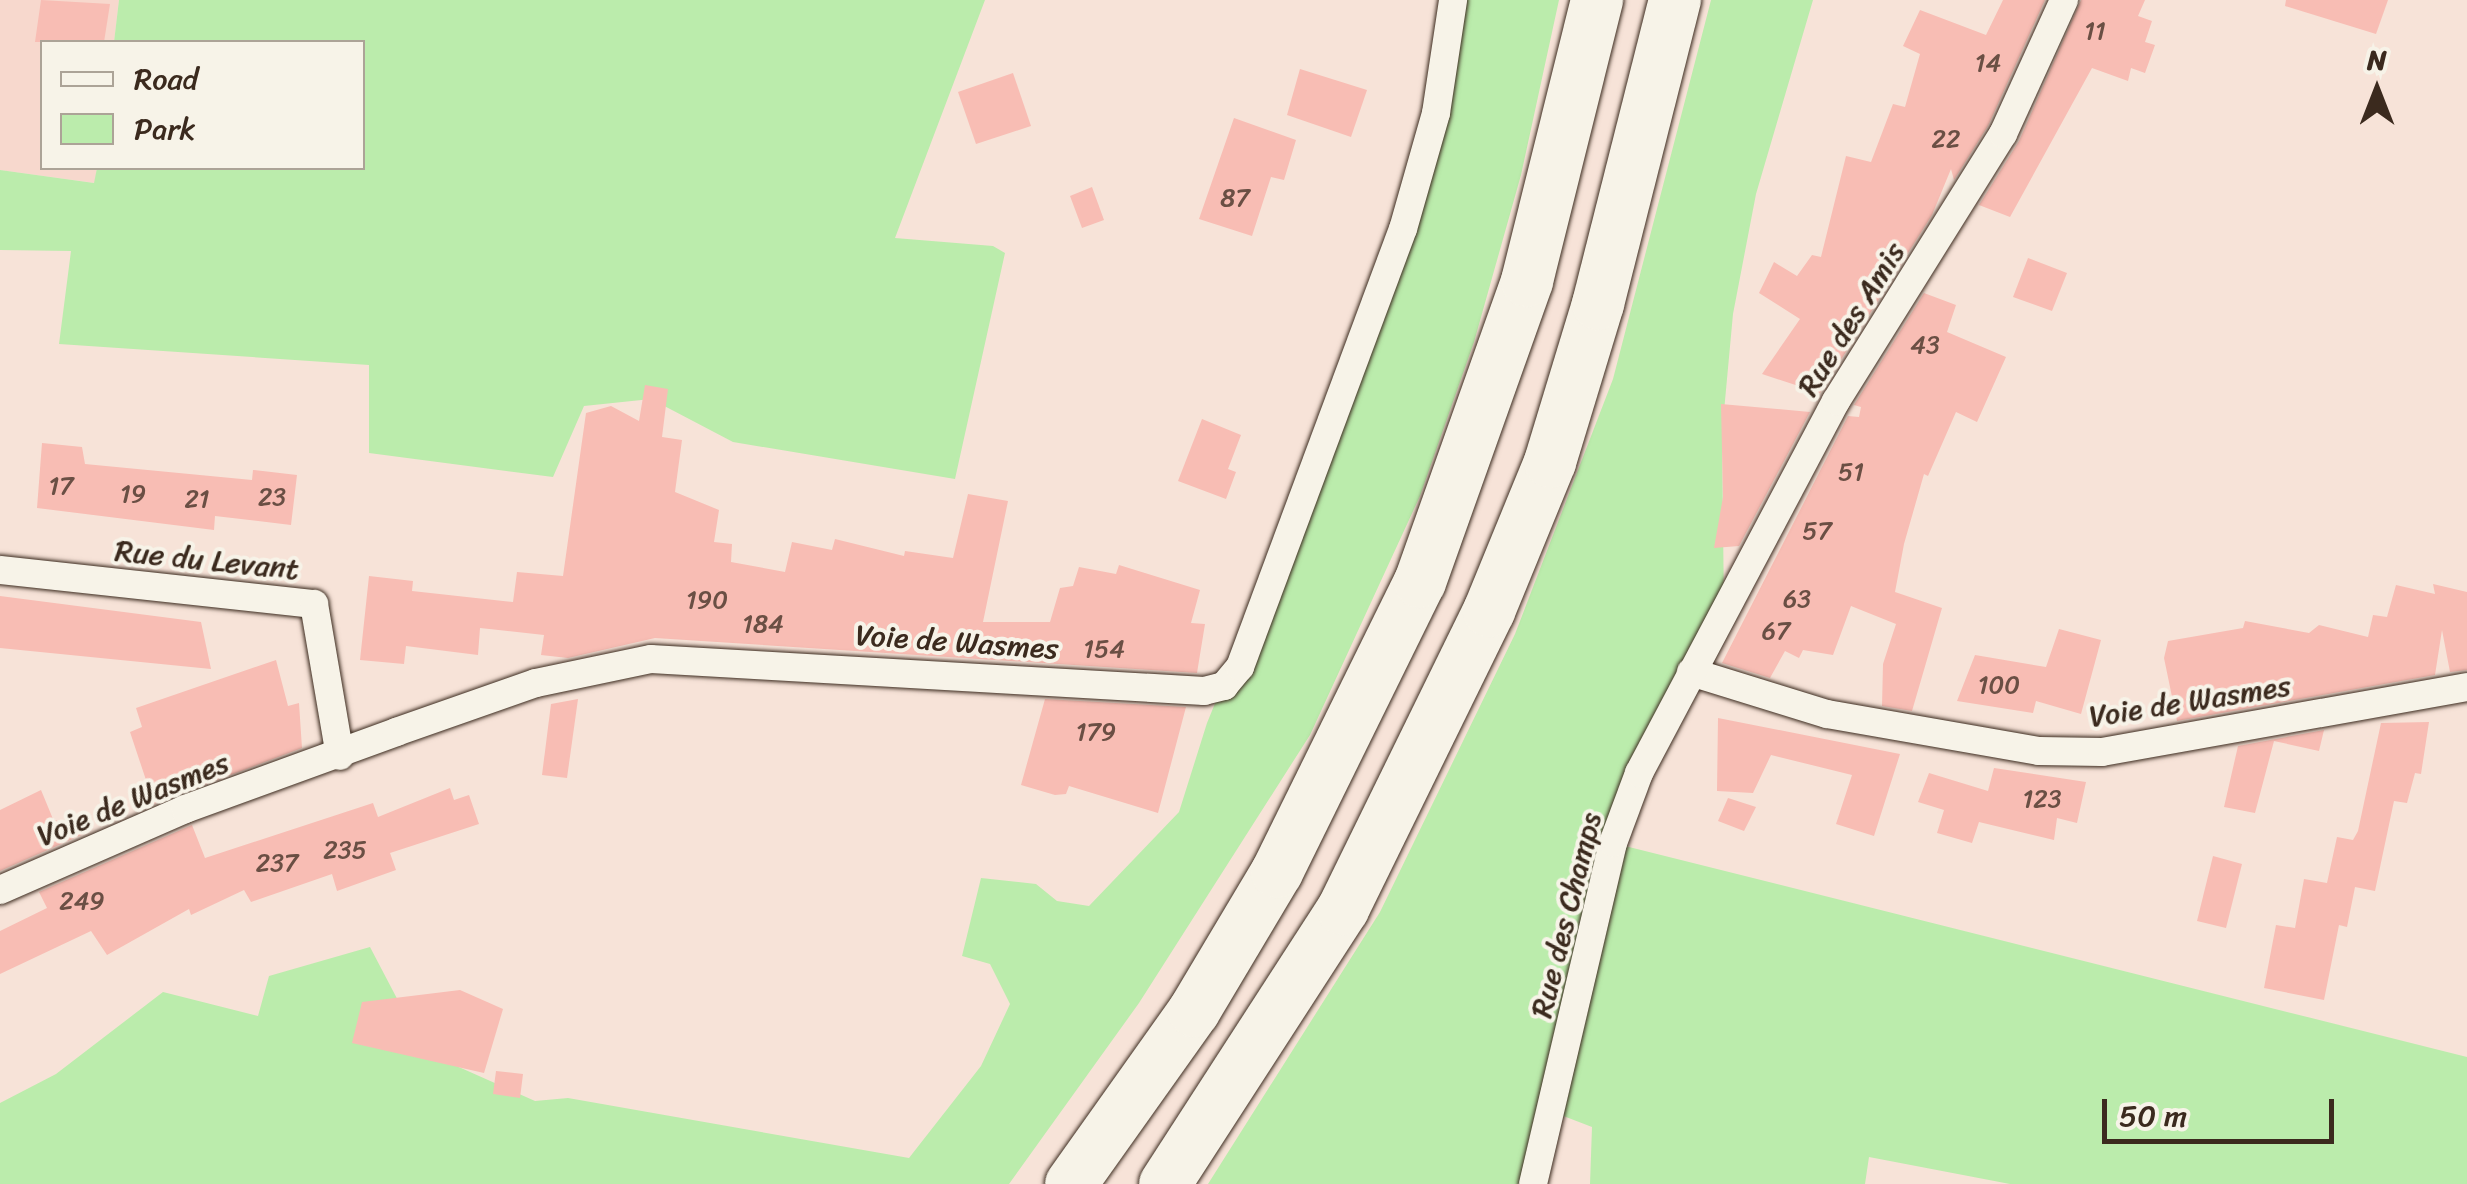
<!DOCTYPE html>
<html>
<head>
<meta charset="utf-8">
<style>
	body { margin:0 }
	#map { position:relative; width:2467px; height:1184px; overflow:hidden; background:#f7e3d8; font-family:Sriracha,sans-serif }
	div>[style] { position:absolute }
	.built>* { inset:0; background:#f7d8cd }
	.green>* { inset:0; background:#bbecac }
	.building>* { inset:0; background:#f8bdb4 }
	.roads { filter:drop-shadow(0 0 2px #3b2a1e) drop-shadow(0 0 2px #3b2a1e) }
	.minor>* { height:28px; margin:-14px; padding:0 14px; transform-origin:14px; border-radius:14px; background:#f7f3e8 }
	.motorway>* { height:52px; margin:-26px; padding:0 26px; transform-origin:26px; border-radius:26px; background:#f7f3e8 }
	span { translate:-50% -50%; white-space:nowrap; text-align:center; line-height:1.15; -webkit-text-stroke:8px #f7f3e8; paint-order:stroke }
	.number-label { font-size:25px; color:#6a4f44 }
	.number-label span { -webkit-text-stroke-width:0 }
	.street-label { font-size:30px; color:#3b2a1e }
	.legend { position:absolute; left:40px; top:40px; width:325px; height:130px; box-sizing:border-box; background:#f7f3e8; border:2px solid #aca397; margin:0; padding:12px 18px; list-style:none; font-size:30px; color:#3b2a1e }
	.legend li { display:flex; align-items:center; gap:20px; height:50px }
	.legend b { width:50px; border:2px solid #aca397 }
	.north { position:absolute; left:2327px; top:40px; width:100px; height:100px; -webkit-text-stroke:8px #f7f3e8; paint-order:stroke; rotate:0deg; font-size:28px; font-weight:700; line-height:40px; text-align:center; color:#3b2a1e }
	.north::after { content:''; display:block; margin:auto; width:35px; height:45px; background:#3b2a1e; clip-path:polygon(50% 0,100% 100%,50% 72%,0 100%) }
	.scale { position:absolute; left:2102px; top:1099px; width:232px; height:45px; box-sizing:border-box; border:5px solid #3b2a1e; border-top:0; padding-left:12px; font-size:30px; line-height:35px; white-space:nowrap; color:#3b2a1e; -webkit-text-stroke:8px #f7f3e8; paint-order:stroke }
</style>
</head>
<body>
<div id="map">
	<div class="built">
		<i style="clip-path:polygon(0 0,119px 0,114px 42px,42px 42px,42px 168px,97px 168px,95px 183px,0 170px)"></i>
	</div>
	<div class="green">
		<i style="clip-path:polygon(119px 0,985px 0,895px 238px,993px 246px,1005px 253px,955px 479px,733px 442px,651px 399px,584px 406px,553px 477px,369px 453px,369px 365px,59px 344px,71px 251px,0 250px,0 170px,94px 183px,97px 168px,362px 168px,362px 42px,114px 42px)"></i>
		<i style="clip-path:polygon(1453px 0,1559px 0,1521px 175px,1474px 342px,1420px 496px,1310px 735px,1139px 1003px,1009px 1184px,0 1184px,0 1103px,56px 1074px,163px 992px,258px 1016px,269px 976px,370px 947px,425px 1052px,535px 1101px,568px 1098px,909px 1158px,981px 1066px,1010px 1004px,990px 964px,962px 956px,981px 878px,1036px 884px,1057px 901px,1089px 906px,1179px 812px,1207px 723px,1373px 317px)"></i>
		<i style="clip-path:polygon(1711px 0,1813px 0,1756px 194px,1733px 314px,1722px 433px,1724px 611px,1613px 843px,2467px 1057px,2467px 1184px,2010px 1184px,1869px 1157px,1865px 1184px,1590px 1184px,1592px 1127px,1553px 1112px,1533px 1184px,1208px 1184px,1380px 912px,1515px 634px,1613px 379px)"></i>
	</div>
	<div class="building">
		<i style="clip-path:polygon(41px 0,110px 4px,104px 42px,35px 42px)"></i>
		<i style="clip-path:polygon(2003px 0,2045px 0,1988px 126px,1954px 180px,1951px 169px,1932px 215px,1820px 393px,1762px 374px,1800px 319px,1759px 293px,1774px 262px,1797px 276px,1812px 255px,1821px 257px,1846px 156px,1871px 162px,1893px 104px,1905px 107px,1920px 54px,1903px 46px,1920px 10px,1986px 35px)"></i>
		<i style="clip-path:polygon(2081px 0,2145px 0,2138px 16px,2152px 21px,2145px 42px,2155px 45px,2145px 73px,2131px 68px,2128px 81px,2092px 68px,2010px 217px,1979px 205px,2019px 141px)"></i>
		<i style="clip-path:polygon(2286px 0,2388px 0,2376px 34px,2285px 6px)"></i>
		<i style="clip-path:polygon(1300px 69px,1367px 90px,1351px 137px,1287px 115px)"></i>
		<i style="clip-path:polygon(1013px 73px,1031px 126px,976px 144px,958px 92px)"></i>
		<i style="clip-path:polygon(1234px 118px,1296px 140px,1284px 180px,1271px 177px,1252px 236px,1199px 219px)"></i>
		<i style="clip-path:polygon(1092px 187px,1104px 220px,1082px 228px,1070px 196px)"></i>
		<i style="clip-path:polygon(2028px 258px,2067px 273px,2052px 311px,2013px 297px)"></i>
		<i style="clip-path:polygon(1924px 293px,1956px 305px,1947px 332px,2006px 357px,1977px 422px,1956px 412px,1928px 476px,1924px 474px,1904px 544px,1895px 592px,1942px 608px,1912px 711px,1882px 706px,1883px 664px,1896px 624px,1851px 606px,1833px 655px,1803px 650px,1799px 658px,1785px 651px,1770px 678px,1722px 663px,1848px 416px,1859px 417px,1861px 407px,1854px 405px)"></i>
		<i style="clip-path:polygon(645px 385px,668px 389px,662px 437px,682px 440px,675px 492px,719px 510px,714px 542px,732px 544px,731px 562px,785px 572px,792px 542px,832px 550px,835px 539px,904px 556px,905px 551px,953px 558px,968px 494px,1008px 501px,983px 622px,1050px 622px,1060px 588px,1073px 586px,1079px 567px,1116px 574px,1119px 565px,1200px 590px,1191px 623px,1205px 624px,1197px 673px,655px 638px,568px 658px,541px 655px,544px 635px,480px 628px,478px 655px,406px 646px,404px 664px,360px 660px,369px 576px,413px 581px,412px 591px,513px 602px,517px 572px,563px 576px,586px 413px,611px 406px,639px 421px)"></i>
		<i style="clip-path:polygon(1721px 404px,1810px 412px,1739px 546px,1714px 548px,1723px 497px)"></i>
		<i style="clip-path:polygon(1202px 419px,1241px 435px,1228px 469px,1236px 472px,1226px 499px,1178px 481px)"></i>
		<i style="clip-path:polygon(42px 443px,82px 447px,85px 464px,252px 480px,253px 470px,297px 475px,291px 525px,215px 516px,214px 530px,37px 508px)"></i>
		<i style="clip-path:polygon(2433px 584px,2467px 592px,2467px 670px,2450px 672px,2442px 630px,2435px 675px,2177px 721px,2164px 658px,2168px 641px,2243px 628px,2245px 621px,2309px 633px,2319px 625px,2368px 637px,2373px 615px,2387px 617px,2396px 585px,2435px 594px)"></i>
		<i style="clip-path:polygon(0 596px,201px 622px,211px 669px,0 648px)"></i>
		<i style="clip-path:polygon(2059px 629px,2101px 640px,2081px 714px,2036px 701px,2033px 713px,1957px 701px,1975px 655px,2046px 667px)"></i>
		<i style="clip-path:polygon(276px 660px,288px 706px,299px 703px,302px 748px,154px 804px,130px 732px,142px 727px,136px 708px)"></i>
		<i style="clip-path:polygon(578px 699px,567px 778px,542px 775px,551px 704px)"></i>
		<i style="clip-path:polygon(1045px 699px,1186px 707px,1158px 813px,1069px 786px,1066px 794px,1055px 795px,1021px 785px)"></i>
		<i style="clip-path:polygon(1718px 718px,1900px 754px,1874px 836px,1836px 824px,1852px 775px,1771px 755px,1753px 793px,1717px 791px)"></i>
		<i style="clip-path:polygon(2429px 722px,2421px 774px,2415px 773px,2407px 803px,2394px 801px,2375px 891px,2355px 887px,2347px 927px,2339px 925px,2324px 1000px,2264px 988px,2276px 925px,2295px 928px,2304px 879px,2327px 883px,2337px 837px,2353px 840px,2358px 831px,2381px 723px)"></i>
		<i style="clip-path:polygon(2324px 730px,2319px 751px,2274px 741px,2255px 813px,2224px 807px,2238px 746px)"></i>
		<i style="clip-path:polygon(1994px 768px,2086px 782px,2077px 823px,2057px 818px,2054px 840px,1979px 822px,1972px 843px,1937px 833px,1944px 810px,1918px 802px,1929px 773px,1988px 791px)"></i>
		<i style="clip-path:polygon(450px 788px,454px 800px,469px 795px,479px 824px,390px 853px,396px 870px,337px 891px,332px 874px,251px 902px,244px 890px,191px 915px,189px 909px,107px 955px,91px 931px,0 974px,0 931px,47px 908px,39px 892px,192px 825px,205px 858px,373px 803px,378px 817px)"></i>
		<i style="clip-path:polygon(41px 790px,53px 819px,86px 833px,0 871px,0 810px)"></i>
		<i style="clip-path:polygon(1728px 798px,1756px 807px,1744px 831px,1718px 821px)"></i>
		<i style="clip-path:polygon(2213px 856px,2242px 864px,2226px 928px,2197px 921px)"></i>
		<i style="clip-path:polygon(460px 990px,503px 1009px,484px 1073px,352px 1043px,362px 1002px)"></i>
		<i style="clip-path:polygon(496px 1071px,523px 1074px,520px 1098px,493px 1094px)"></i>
	</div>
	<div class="roads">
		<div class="minor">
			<i style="left:0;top:570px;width:316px;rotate:6.2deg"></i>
			<i style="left:314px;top:604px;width:154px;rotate:80.3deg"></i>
			<i style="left:1691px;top:672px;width:142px;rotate:17.2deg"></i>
			<i style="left:1827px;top:714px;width:215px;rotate:9.9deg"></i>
			<i style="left:2039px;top:751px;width:63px;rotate:0.9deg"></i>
			<i style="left:2102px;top:752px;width:371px;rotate:-10.1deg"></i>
			<i style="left:0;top:890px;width:202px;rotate:-23.6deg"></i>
			<i style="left:185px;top:809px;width:225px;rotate:-20deg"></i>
			<i style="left:396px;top:732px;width:148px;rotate:-19.3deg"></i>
			<i style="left:536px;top:683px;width:117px;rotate:-11.8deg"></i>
			<i style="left:651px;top:659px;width:554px;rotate:3.31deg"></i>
			<i style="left:1204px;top:691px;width:21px;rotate:-14deg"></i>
			<i style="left:1224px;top:686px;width:25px;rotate:-50deg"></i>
			<i style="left:1240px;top:667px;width:467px;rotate:-69.6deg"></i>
			<i style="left:1403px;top:229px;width:121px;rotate:-74.1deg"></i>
			<i style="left:1436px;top:113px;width:114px;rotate:-81.4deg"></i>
			<i style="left:1533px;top:1184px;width:350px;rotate:-76.8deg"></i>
			<i style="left:1613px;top:843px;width:75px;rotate:-69.6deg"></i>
			<i style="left:1639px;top:773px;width:421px;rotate:-62.1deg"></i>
			<i style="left:1836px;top:401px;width:315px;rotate:-58deg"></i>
			<i style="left:2003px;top:134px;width:147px;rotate:-65.5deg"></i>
		</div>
		<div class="motorway">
			<i style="left:1071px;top:1184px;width:212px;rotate:-54.6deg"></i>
			<i style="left:1194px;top:1011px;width:162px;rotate:-59.2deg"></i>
			<i style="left:1277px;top:872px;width:323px;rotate:-63.8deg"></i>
			<i style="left:1420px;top:582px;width:319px;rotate:-70.4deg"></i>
			<i style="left:1527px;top:281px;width:290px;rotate:-76deg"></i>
			<i style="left:1165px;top:1184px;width:328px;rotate:-57.1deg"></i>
			<i style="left:1343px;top:909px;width:332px;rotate:-63.9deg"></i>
			<i style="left:1489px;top:611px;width:161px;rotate:-67.7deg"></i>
			<i style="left:1550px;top:462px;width:165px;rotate:-73.1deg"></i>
			<i style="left:1598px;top:304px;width:314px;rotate:-75.8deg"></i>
		</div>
	</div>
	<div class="number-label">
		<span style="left:2095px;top:31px">11</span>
		<span style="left:1988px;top:63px">14</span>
		<span style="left:1946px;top:139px">22</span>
		<span style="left:1235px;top:198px">87</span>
		<span style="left:1925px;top:345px">43</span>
		<span style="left:1851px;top:472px">51</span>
		<span style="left:61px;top:486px">17</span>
		<span style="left:133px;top:494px">19</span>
		<span style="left:272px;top:497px">23</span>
		<span style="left:197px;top:499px">21</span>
		<span style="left:1817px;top:531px">57</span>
		<span style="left:1797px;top:599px">63</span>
		<span style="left:707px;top:600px">190</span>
		<span style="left:763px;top:624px">184</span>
		<span style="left:1776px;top:631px">67</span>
		<span style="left:1104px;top:649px">154</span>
		<span style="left:1999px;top:685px">100</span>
		<span style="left:1096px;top:732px">179</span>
		<span style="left:2042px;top:799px">123</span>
		<span style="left:345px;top:850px">235</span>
		<span style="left:277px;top:863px">237</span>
		<span style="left:82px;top:901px">249</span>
	</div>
	<div class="street-label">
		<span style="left:1851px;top:319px;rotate:-58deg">Rue des Amis</span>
		<span style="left:207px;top:560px;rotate:6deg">Rue du Levant</span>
		<span style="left:957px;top:642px;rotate:4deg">Voie de Wasmes</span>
		<span style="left:2190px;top:701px;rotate:-9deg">Voie de Wasmes</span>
		<span style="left:133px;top:799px;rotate:-22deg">Voie de Wasmes</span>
		<span style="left:1566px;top:915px;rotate:-76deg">Rue des Champs</span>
	</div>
	<ul class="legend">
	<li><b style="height:12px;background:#f7f3e8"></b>Road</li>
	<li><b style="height:28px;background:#bbecac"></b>Park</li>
	</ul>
	<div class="north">N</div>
	<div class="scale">50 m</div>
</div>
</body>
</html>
